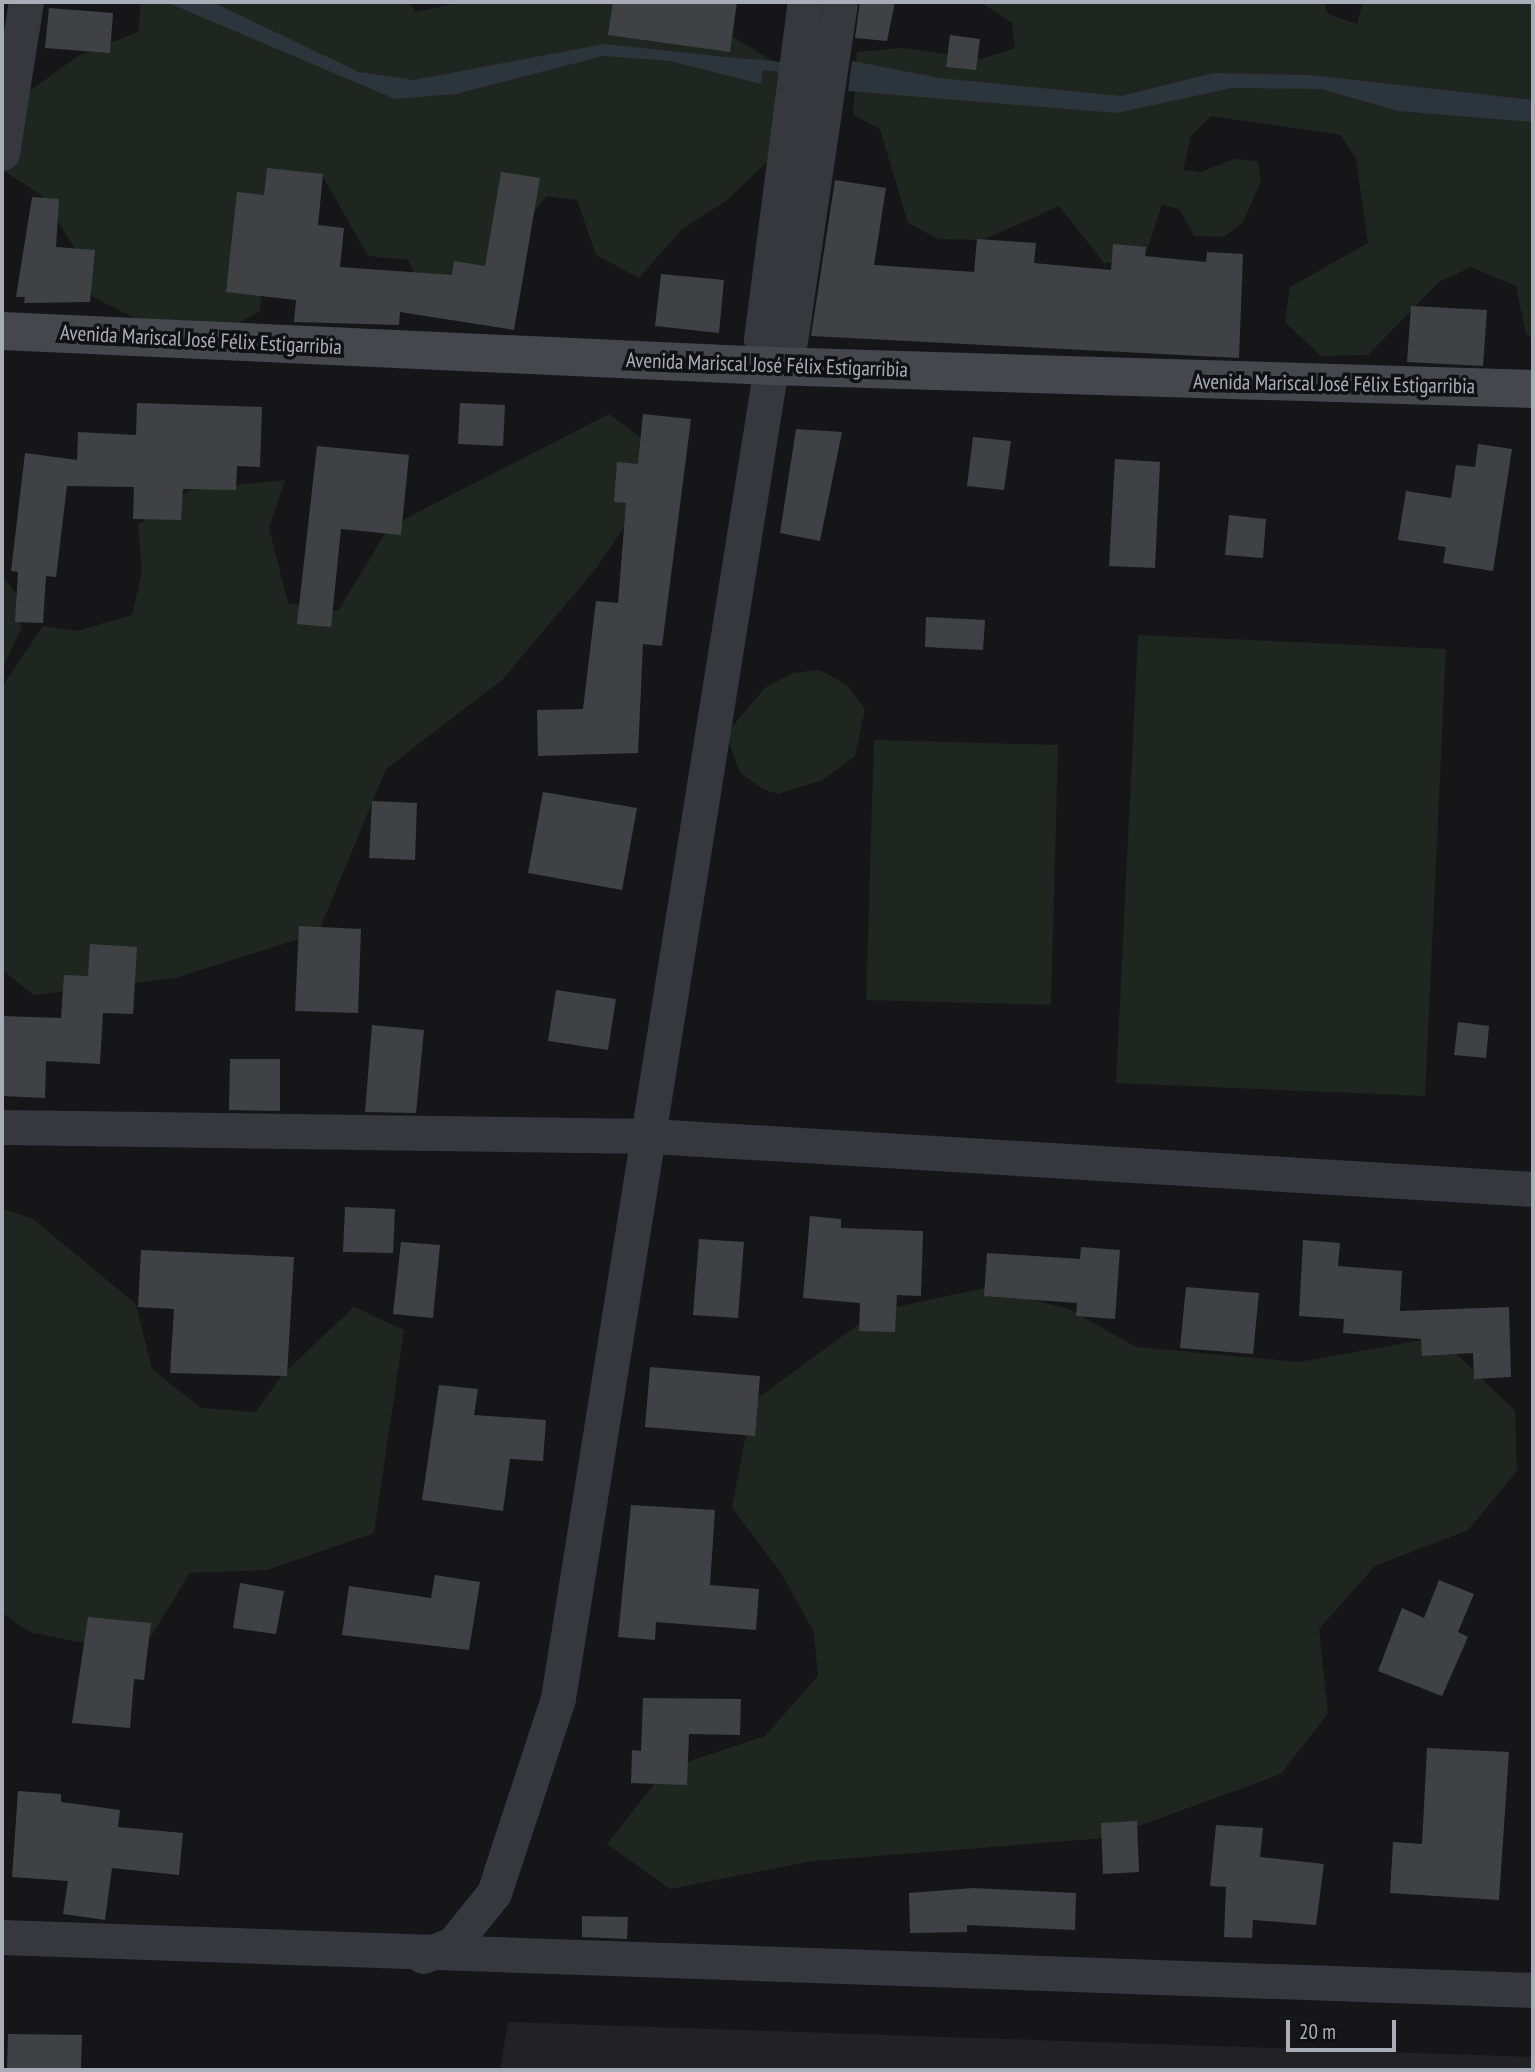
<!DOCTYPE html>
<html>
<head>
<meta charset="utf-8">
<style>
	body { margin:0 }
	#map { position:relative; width:1535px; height:2072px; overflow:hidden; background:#161618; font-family:"PT Sans Narrow",sans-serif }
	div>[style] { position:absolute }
	.built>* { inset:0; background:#222225 }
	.green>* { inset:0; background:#1e261f }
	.water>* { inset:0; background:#2c353c }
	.stream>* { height:10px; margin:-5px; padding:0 5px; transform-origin:5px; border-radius:5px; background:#2c353c }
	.building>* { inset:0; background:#404145 }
	.street>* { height:35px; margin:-17.5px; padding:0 17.5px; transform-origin:17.5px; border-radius:17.5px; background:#37383d }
	.secondary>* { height:38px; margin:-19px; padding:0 19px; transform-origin:19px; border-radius:19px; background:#45474d }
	span { translate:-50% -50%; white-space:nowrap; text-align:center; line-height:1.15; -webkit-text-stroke:7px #111113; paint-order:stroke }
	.street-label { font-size:21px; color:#a8adb8 }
	.frame { position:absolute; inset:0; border:4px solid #a8adb8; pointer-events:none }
	.scale { position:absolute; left:1286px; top:2020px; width:110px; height:32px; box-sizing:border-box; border:4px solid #a8adb8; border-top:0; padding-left:9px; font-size:21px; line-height:24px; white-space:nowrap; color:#a8adb8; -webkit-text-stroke:5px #111113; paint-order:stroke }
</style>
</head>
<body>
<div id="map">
	<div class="built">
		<i style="clip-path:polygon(508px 2022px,1533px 2057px,1533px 2070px,500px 2070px)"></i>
	</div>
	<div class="green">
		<i style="clip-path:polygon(141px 2px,409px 2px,415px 12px,463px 2px,640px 2px,664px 26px,732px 36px,793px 74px,786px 144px,726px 201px,681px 230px,639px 278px,596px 255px,577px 200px,547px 196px,469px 289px,427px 303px,408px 260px,368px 256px,322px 175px,265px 260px,260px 311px,211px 339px,143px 322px,93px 297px,79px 256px,43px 196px,4px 171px,2px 132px,31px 90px,78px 56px,138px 32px)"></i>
		<i style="clip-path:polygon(980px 2px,1324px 2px,1328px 14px,1357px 24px,1363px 2px,1533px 2px,1533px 338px,1526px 334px,1516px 286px,1471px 267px,1439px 282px,1368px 355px,1321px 356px,1285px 322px,1290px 287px,1368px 243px,1356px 159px,1341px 135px,1211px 116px,1191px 136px,1183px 170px,1201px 172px,1234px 159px,1258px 161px,1261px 181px,1243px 222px,1224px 237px,1194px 236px,1180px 210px,1162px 204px,1144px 260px,1104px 263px,1059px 206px,983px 240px,939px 239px,908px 223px,880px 129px,853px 115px,857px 52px,902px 48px,981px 59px,1015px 48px,1012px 23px)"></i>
		<i style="clip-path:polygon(609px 414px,669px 459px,598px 566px,503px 679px,386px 769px,318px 933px,175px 978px,33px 995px,2px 969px,2px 687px,43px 626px,77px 631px,132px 615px,142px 571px,138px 525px,190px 490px,285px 480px,269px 528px,288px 603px,338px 611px,389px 527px)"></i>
		<i style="clip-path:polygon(2px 575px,21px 601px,21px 629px,2px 669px)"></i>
		<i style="clip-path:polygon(1138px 635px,1446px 649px,1425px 1096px,1116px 1083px)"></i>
		<i style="clip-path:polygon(820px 670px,847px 685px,865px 709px,855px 756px,823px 780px,778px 794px,763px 789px,740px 773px,726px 734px,766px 687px,793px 673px)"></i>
		<i style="clip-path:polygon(874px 740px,1058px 745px,1051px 1005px,866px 1000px)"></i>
		<i style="clip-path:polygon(2px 1208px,33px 1219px,136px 1304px,152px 1369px,201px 1408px,256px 1412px,282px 1375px,354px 1307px,404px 1330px,374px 1533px,267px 1570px,190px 1573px,140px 1654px,29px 1632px,2px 1612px)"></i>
		<i style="clip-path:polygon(985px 1288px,1069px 1309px,1136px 1347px,1299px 1362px,1439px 1337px,1515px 1411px,1517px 1471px,1468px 1530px,1375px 1566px,1319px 1629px,1328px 1713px,1281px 1774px,1106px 1838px,813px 1861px,670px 1889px,607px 1844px,666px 1769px,765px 1736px,818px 1676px,814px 1632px,780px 1571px,732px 1508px,752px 1402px,877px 1311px)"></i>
	</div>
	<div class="water">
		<i style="clip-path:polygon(166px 2px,212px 2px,359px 72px,414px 80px,604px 44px,764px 61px,761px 84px,670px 61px,603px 56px,456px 94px,395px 99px)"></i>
		<i style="clip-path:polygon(852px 61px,940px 78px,1121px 96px,1213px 73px,1310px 75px,1533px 100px,1533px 122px,1398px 111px,1321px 89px,1232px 88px,1116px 113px,848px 91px)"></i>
	</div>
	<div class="stream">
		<i style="left:749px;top:64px;width:43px;rotate:5.3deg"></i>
	</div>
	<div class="building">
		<i style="clip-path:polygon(613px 2px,737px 2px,730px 52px,608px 35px)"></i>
		<i style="clip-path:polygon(860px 2px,895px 2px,887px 41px,855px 38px)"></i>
		<i style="clip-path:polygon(49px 8px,113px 13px,110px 53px,45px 48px)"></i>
		<i style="clip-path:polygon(950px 35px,980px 39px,976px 70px,946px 67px)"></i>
		<i style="clip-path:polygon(267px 168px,323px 174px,318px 225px,344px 228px,340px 267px,452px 275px,454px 261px,485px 266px,501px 172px,540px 178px,514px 330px,400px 312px,399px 325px,294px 322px,296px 300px,226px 292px,237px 192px,264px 195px)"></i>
		<i style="clip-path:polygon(835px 180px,886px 188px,874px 265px,974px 272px,977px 239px,1036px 243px,1034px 263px,1111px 270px,1113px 244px,1146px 247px,1145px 256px,1206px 262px,1207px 252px,1243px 254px,1239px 358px,811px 336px)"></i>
		<i style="clip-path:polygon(32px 197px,59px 199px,56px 247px,95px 250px,90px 302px,24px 303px,25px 297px,16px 297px)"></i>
		<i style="clip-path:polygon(661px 274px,724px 280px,719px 333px,655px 326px)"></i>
		<i style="clip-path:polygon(1411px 306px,1487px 310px,1483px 366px,1407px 362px)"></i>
		<i style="clip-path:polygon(137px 403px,262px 407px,260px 467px,237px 466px,236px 490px,183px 489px,181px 520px,133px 519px,134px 487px,67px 486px,56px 577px,46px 576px,43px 623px,15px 622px,18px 572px,11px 571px,25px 453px,77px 460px,78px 432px,136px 435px)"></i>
		<i style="clip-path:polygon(460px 403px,505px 405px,503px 446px,458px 444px)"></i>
		<i style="clip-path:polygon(643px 414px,691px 419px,662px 646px,643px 644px,638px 753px,538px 756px,537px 710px,583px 709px,596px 601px,618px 603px,626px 503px,614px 502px,617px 462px,638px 464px)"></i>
		<i style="clip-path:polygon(796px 429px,842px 432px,820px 541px,780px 533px)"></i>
		<i style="clip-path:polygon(973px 437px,1011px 441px,1004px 490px,967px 486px)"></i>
		<i style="clip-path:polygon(1478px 444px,1512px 449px,1493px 571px,1443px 563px,1446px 547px,1398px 540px,1406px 491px,1451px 498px,1456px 465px,1475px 467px)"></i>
		<i style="clip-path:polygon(317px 446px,409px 455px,401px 535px,341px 529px,331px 627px,297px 624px)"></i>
		<i style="clip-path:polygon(1115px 459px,1160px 462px,1155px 568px,1109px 566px)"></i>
		<i style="clip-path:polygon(1229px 515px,1266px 519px,1263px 558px,1225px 555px)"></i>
		<i style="clip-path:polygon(926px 617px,985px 620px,983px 650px,925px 647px)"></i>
		<i style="clip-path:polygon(543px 792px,637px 808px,622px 890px,528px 873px)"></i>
		<i style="clip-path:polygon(372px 801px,417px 803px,415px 860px,369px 858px)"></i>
		<i style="clip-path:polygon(299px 926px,361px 929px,358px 1013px,295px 1011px)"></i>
		<i style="clip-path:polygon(90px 944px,137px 947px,133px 1014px,103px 1013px,100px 1064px,46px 1061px,45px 1098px,2px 1096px,2px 1016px,61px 1018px,64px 975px,88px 976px)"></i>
		<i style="clip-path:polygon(556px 990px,616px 999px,608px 1050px,548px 1041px)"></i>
		<i style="clip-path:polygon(1458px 1022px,1489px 1026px,1486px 1058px,1454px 1055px)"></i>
		<i style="clip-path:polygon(372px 1025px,424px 1030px,416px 1113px,365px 1112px)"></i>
		<i style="clip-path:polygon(230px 1059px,280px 1059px,280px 1111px,229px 1110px)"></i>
		<i style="clip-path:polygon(345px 1207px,395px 1209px,393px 1253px,343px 1252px)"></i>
		<i style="clip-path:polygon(810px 1216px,841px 1219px,841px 1228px,923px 1231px,921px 1296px,897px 1295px,895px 1332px,859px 1331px,860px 1303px,803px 1298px)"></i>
		<i style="clip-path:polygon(699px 1239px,744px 1242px,738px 1318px,693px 1315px)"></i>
		<i style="clip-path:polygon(1303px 1240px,1340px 1243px,1338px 1266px,1402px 1271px,1400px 1311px,1509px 1307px,1511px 1377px,1474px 1379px,1473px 1353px,1422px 1356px,1421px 1339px,1343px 1333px,1344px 1319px,1299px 1316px)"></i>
		<i style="clip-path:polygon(401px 1242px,440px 1245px,433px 1318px,393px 1314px)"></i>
		<i style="clip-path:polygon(1081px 1247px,1120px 1250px,1115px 1319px,1076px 1316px,1077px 1303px,984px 1296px,987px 1253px,1080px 1259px)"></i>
		<i style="clip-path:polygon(141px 1250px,294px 1257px,287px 1376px,170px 1373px,174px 1309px,138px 1307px)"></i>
		<i style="clip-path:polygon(1186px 1287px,1259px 1293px,1253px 1354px,1180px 1348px)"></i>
		<i style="clip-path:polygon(650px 1367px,760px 1376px,755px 1436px,645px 1427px)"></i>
		<i style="clip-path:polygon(439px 1385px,478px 1389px,474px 1415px,546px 1420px,543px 1461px,510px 1459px,503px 1511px,422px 1500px)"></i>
		<i style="clip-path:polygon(631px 1505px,715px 1510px,710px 1585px,759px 1589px,756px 1630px,656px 1622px,655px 1640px,618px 1637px)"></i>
		<i style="clip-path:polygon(435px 1575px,480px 1582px,469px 1650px,342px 1635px,349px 1586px,431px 1598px)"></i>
		<i style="clip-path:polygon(1439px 1580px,1474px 1594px,1458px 1632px,1468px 1637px,1442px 1696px,1378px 1671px,1402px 1608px,1424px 1618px)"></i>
		<i style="clip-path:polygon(240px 1583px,284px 1591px,276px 1634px,233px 1628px)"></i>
		<i style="clip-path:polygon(88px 1617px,151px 1623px,144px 1680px,134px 1679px,130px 1728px,72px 1723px)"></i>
		<i style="clip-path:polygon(643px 1698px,741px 1699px,740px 1735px,689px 1734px,687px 1785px,631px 1783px,632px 1750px,641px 1751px)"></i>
		<i style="clip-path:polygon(1427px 1748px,1509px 1752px,1499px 1900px,1390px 1893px,1393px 1842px,1422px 1844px)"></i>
		<i style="clip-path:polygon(18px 1791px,61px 1794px,61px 1802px,120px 1810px,118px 1827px,183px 1833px,179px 1875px,112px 1868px,105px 1920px,63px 1914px,68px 1881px,12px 1877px)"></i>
		<i style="clip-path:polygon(1137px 1821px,1139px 1872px,1103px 1874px,1101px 1823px)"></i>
		<i style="clip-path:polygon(1216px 1825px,1263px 1828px,1260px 1857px,1324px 1864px,1316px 1925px,1253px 1920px,1252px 1938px,1224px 1937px,1226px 1887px,1210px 1886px)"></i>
		<i style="clip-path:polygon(973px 1888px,1076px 1893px,1075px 1930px,967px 1925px,967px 1932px,910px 1933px,909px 1893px)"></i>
		<i style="clip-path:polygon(582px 1916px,628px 1917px,627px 1939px,582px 1937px)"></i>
		<i style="clip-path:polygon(8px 2034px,82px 2035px,81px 2070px,7px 2070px)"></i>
	</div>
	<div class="street">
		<i style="left:2px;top:153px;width:153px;rotate:-81deg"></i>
		<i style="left:771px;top:366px;width:31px;rotate:-53deg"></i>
		<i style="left:790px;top:341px;width:343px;rotate:-81.6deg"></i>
		<i style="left:2px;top:1127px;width:650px;rotate:0.79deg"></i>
		<i style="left:652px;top:1136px;width:883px;rotate:3.44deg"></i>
		<i style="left:2px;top:1937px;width:1532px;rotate:1.98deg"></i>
		<i style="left:423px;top:1956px;width:32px;rotate:-22deg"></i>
		<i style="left:453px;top:1944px;width:65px;rotate:-51.2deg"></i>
		<i style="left:494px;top:1893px;width:205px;rotate:-71.8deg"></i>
		<i style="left:558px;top:1698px;width:1349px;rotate:-80.91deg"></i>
		<i style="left:771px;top:366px;width:29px;rotate:-110deg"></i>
		<i style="left:761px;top:339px;width:340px;rotate:-82.6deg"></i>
	</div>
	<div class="secondary">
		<i style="left:2px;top:331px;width:770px;rotate:2.61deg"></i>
		<i style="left:771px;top:366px;width:762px;rotate:1.73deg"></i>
	</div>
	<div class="street-label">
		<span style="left:201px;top:340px;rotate:3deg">Avenida Mariscal José Félix Estigarribia</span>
		<span style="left:767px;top:365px;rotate:2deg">Avenida Mariscal José Félix Estigarribia</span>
		<span style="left:1334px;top:384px;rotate:1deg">Avenida Mariscal José Félix Estigarribia</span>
	</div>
	<div class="frame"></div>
	<div class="scale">20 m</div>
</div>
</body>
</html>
